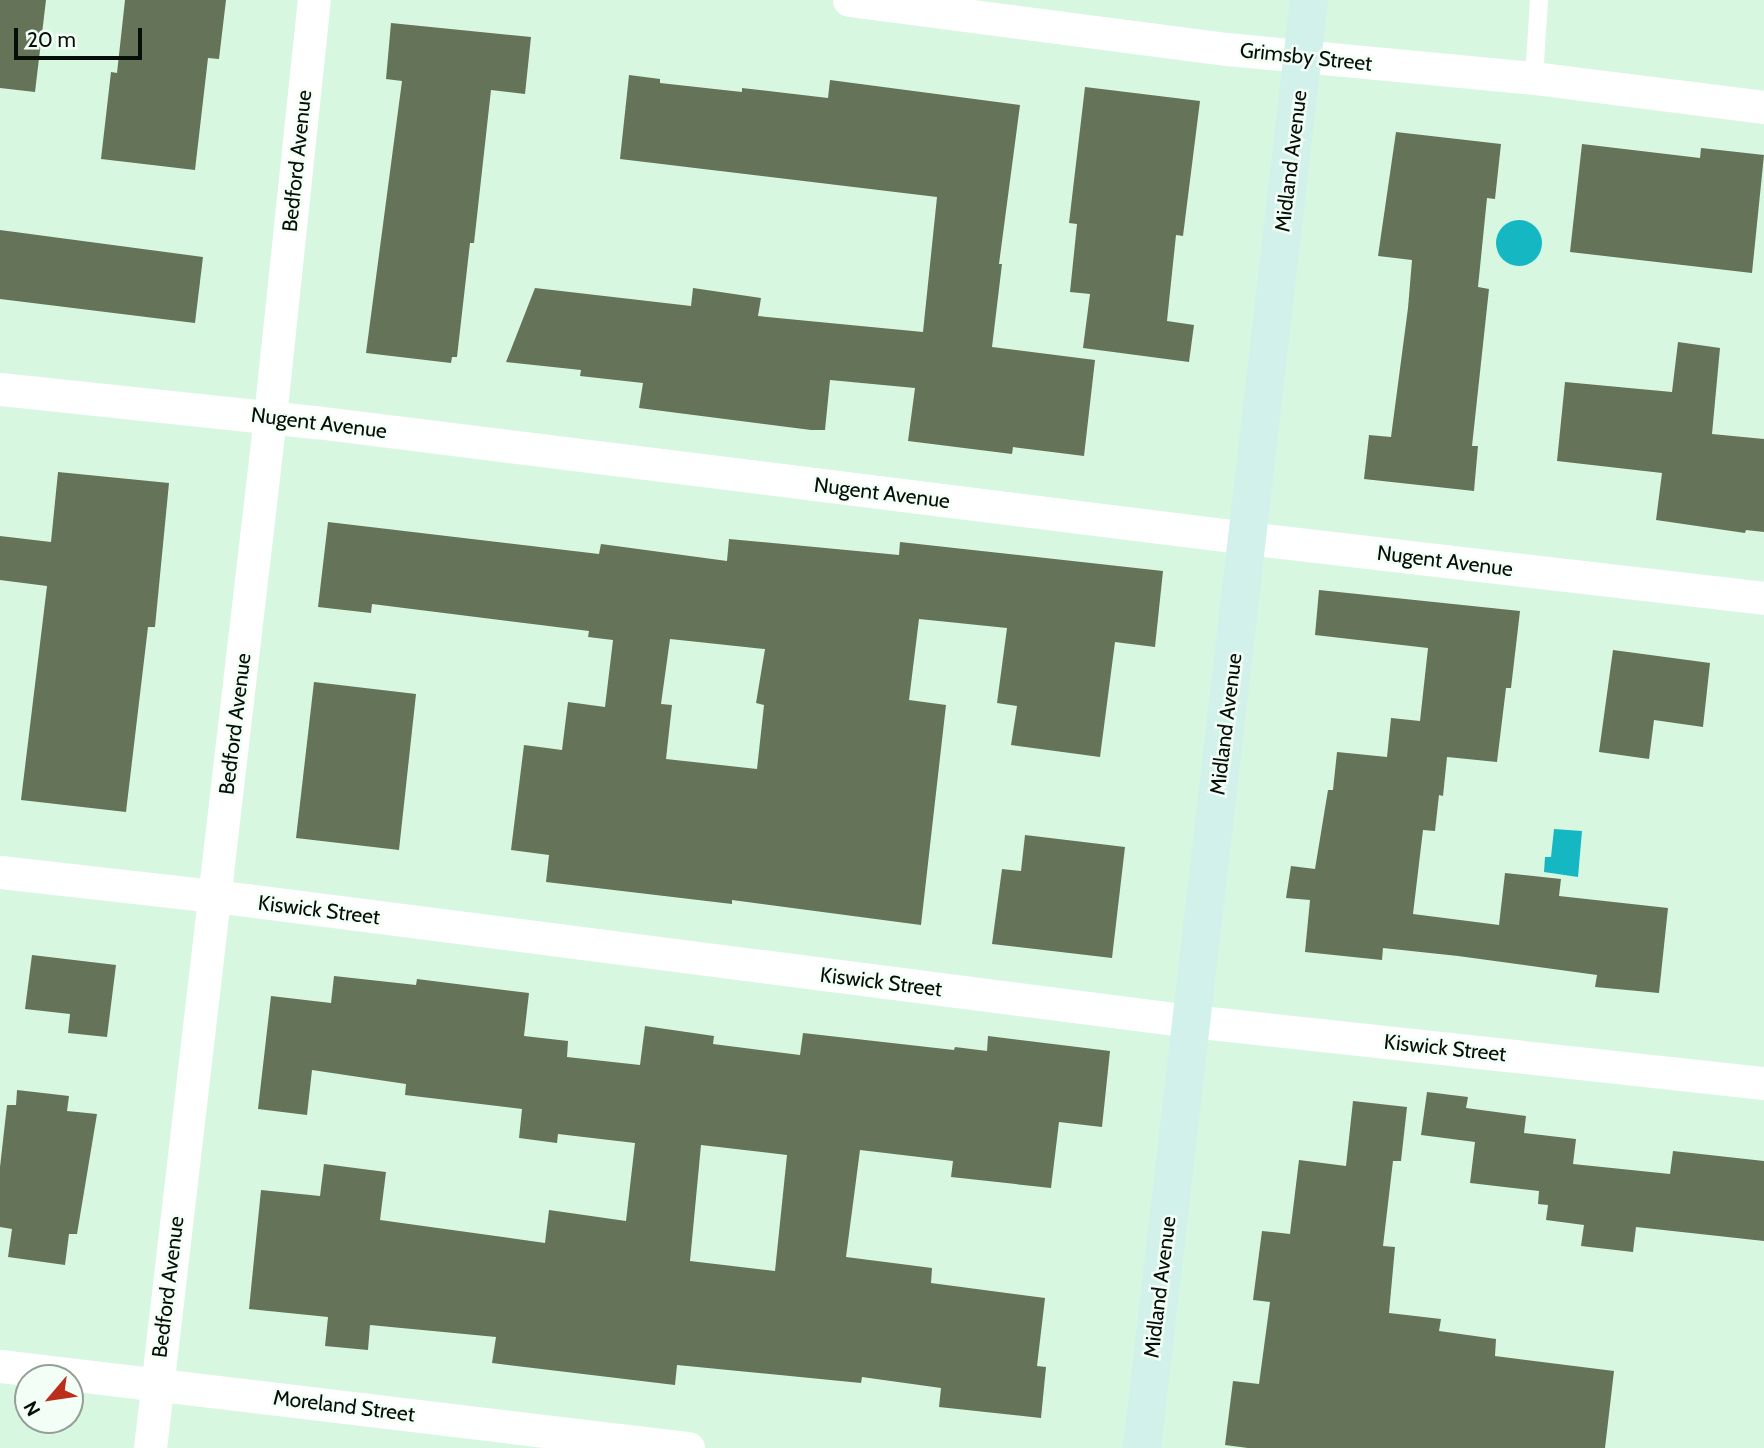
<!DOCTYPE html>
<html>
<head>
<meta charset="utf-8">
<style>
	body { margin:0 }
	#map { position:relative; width:1764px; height:1448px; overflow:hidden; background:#d8f7e1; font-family:Cabin,sans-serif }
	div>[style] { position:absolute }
	.water>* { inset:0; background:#15b7c3 }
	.round { border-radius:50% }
	.building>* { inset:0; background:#657358 }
	.lane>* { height:18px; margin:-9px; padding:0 9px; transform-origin:9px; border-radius:9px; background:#fff }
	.street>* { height:33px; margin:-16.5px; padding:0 16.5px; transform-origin:16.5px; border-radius:16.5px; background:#fff }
	.secondary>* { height:38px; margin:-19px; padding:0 19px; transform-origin:19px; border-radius:19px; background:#d1f1ea }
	span { translate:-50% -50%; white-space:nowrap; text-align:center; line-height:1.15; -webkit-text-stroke:5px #f3fff6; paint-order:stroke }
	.street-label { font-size:21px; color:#050e08 }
	.north { position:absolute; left:14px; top:1364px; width:70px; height:70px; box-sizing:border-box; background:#f3fff6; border:2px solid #949f97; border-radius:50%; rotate:241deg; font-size:19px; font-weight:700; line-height:28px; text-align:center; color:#050e08 }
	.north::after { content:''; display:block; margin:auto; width:24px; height:32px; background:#ba2e1b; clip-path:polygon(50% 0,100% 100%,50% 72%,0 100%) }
	.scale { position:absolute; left:14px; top:28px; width:128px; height:32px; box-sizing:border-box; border:4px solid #050e08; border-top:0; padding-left:9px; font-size:21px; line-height:24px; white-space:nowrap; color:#050e08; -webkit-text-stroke:5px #f3fff6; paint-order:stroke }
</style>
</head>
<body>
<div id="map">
	<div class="water">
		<i class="round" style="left:1496px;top:220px;width:46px;height:46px"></i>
		<i style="clip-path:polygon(1554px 829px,1582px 831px,1578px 877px,1544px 872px,1545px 857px,1551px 857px)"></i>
	</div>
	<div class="building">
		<i style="clip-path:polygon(0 0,46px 0,35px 92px,0 88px)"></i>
		<i style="clip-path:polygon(125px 0,226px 0,219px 59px,208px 58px,195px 170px,101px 159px,111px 72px,117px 73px)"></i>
		<i style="clip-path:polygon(391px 23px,531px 37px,525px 94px,491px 90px,474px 243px,470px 243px,457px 357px,452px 357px,451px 363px,366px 353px,402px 81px,386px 79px)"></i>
		<i style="clip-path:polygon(629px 75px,660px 79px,660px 83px,742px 92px,742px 88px,828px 98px,830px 80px,1020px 105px,999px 264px,1002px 264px,992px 347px,1095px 360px,1084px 456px,1013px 447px,1012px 454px,908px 441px,915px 388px,830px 380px,825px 430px,811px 430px,639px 408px,643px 383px,580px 376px,581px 370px,506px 362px,535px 288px,691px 306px,693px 288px,761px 298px,758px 316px,923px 332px,937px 197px,620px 159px)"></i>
		<i style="clip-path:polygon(1085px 87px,1200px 101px,1183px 236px,1176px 235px,1167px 321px,1194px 325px,1189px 362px,1083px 348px,1090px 294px,1070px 292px,1077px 224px,1069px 223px)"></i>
		<i style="clip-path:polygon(1396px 132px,1501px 144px,1495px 199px,1487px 198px,1478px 287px,1489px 289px,1472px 446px,1478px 446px,1474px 491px,1364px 479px,1369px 435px,1391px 437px,1408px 308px,1412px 260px,1378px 256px)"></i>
		<i style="clip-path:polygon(1582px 144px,1700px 158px,1701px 148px,1764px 155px,1752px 273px,1570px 252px)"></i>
		<i style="clip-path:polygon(0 230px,203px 257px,195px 323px,0 299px)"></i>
		<i style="clip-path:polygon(1678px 342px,1720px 348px,1712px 434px,1764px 439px,1764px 532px,1746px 530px,1745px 533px,1656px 520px,1662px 473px,1557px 461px,1565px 382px,1672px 392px)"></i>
		<i style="clip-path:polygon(58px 472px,169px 483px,155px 627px,148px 627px,126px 812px,21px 800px,47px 586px,0 580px,0 536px,51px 542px)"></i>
		<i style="clip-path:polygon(evenodd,328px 522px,599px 554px,601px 544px,727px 561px,729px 539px,899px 555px,900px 542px,1163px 571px,1155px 647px,1115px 642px,1100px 757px,1011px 745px,1017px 706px,997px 703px,1007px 628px,919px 619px,909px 700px,946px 705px,921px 925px,732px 900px,732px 904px,546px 882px,549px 855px,511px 850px,524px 745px,562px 750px,568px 702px,605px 707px,613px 640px,588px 637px,589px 631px,372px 604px,371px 613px,318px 607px,328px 522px,670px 639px,765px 649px,756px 703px,764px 705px,757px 769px,666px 759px,672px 705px,661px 704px,670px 639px)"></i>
		<i style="clip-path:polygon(1319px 590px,1520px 611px,1511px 688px,1506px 688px,1497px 762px,1447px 757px,1443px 796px,1439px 795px,1435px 831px,1423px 830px,1413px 914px,1499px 925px,1505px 873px,1561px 879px,1559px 896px,1668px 908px,1659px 993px,1595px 987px,1597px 975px,1458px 956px,1383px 948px,1382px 960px,1305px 952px,1310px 900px,1286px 898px,1291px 866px,1315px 869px,1328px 790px,1333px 790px,1337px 752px,1387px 757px,1391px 718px,1420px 721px,1428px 648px,1315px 635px)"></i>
		<i style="clip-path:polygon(1613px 650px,1710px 663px,1703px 727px,1654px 720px,1649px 759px,1599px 752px)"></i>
		<i style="clip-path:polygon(314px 682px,416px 694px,399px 850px,296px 838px)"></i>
		<i style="clip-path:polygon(1025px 835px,1125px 847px,1112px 958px,992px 944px,1002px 869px,1021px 871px)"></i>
		<i style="clip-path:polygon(32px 955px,116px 965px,107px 1037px,68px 1033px,70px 1014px,25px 1009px)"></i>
		<i style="clip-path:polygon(evenodd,334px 976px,416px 985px,417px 979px,529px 993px,524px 1036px,568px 1041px,567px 1057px,640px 1065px,645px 1026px,714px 1036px,713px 1044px,800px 1055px,803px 1033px,954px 1050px,955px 1047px,987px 1051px,988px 1036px,1110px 1051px,1102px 1127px,1059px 1122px,1051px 1188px,951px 1177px,953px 1161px,860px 1150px,846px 1257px,932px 1268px,931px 1283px,1045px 1298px,1037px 1366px,1046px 1367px,1041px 1418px,939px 1407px,941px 1388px,862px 1377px,861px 1383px,677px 1365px,675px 1385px,492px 1363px,496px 1337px,370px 1325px,368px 1350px,325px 1346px,328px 1317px,249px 1309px,261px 1190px,320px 1196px,324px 1164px,386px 1172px,380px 1220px,545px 1243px,549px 1210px,626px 1221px,635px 1143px,558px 1134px,557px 1143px,519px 1138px,522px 1109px,405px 1095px,406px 1084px,312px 1070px,307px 1115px,258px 1109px,271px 996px,331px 1003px,334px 976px,701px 1145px,787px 1155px,775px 1271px,690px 1261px,701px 1145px)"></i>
		<i style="clip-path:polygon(17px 1090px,69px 1096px,67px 1111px,97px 1114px,77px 1234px,69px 1234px,65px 1265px,8px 1257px,12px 1229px,0 1227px,0 1167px,7px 1105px,16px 1105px)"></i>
		<i style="clip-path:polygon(1427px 1092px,1468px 1097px,1466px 1108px,1526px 1116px,1524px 1133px,1576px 1139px,1573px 1164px,1670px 1174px,1673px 1151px,1764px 1161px,1764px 1241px,1636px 1227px,1633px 1252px,1581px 1246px,1584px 1225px,1546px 1220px,1548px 1205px,1538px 1204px,1539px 1191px,1470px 1183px,1475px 1142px,1421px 1135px)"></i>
		<i style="clip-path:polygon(1353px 1101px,1407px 1107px,1401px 1161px,1393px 1161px,1383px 1246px,1395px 1247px,1389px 1313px,1441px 1319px,1439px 1331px,1496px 1339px,1495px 1356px,1614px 1371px,1605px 1448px,1248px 1448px,1225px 1445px,1233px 1381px,1259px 1384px,1270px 1302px,1253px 1300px,1262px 1231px,1290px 1234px,1299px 1160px,1346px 1166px)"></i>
	</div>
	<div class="lane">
		<i style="left:1534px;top:78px;width:78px;rotate:-86.3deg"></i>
	</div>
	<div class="street">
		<i style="left:849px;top:0;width:381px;rotate:7.4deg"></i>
		<i style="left:1227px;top:49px;width:308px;rotate:5.4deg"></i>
		<i style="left:1534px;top:78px;width:232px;rotate:7.2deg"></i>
		<i style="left:0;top:389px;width:318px;rotate:6deg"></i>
		<i style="left:316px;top:422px;width:938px;rotate:7.1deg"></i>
		<i style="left:1247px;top:538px;width:520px;rotate:6.62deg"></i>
		<i style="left:0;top:872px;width:216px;rotate:6.4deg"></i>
		<i style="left:215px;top:896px;width:984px;rotate:7.3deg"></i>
		<i style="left:1191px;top:1021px;width:576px;rotate:6.18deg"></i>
		<i style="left:0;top:1366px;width:693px;rotate:6.8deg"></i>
		<i style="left:150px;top:1448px;width:1038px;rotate:-83.36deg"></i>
		<i style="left:270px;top:417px;width:419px;rotate:-84deg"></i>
	</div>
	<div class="secondary">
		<i style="left:1142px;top:1448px;width:1458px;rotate:-83.42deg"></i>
	</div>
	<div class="street-label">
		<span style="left:1306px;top:57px;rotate:6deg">Grimsby Street</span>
		<span style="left:297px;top:161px;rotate:-84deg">Bedford Avenue</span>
		<span style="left:1291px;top:161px;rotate:-83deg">Midland Avenue</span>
		<span style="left:319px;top:423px;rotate:7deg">Nugent Avenue</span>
		<span style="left:882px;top:493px;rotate:7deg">Nugent Avenue</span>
		<span style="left:1445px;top:561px;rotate:7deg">Nugent Avenue</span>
		<span style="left:235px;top:724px;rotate:-83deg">Bedford Avenue</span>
		<span style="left:1226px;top:724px;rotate:-83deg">Midland Avenue</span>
		<span style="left:319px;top:910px;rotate:7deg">Kiswick Street</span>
		<span style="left:881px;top:982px;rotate:7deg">Kiswick Street</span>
		<span style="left:1445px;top:1048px;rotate:6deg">Kiswick Street</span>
		<span style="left:168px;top:1287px;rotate:-83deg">Bedford Avenue</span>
		<span style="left:1160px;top:1287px;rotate:-83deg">Midland Avenue</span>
		<span style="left:344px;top:1406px;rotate:7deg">Moreland Street</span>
	</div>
	<div class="north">N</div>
	<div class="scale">20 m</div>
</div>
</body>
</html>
